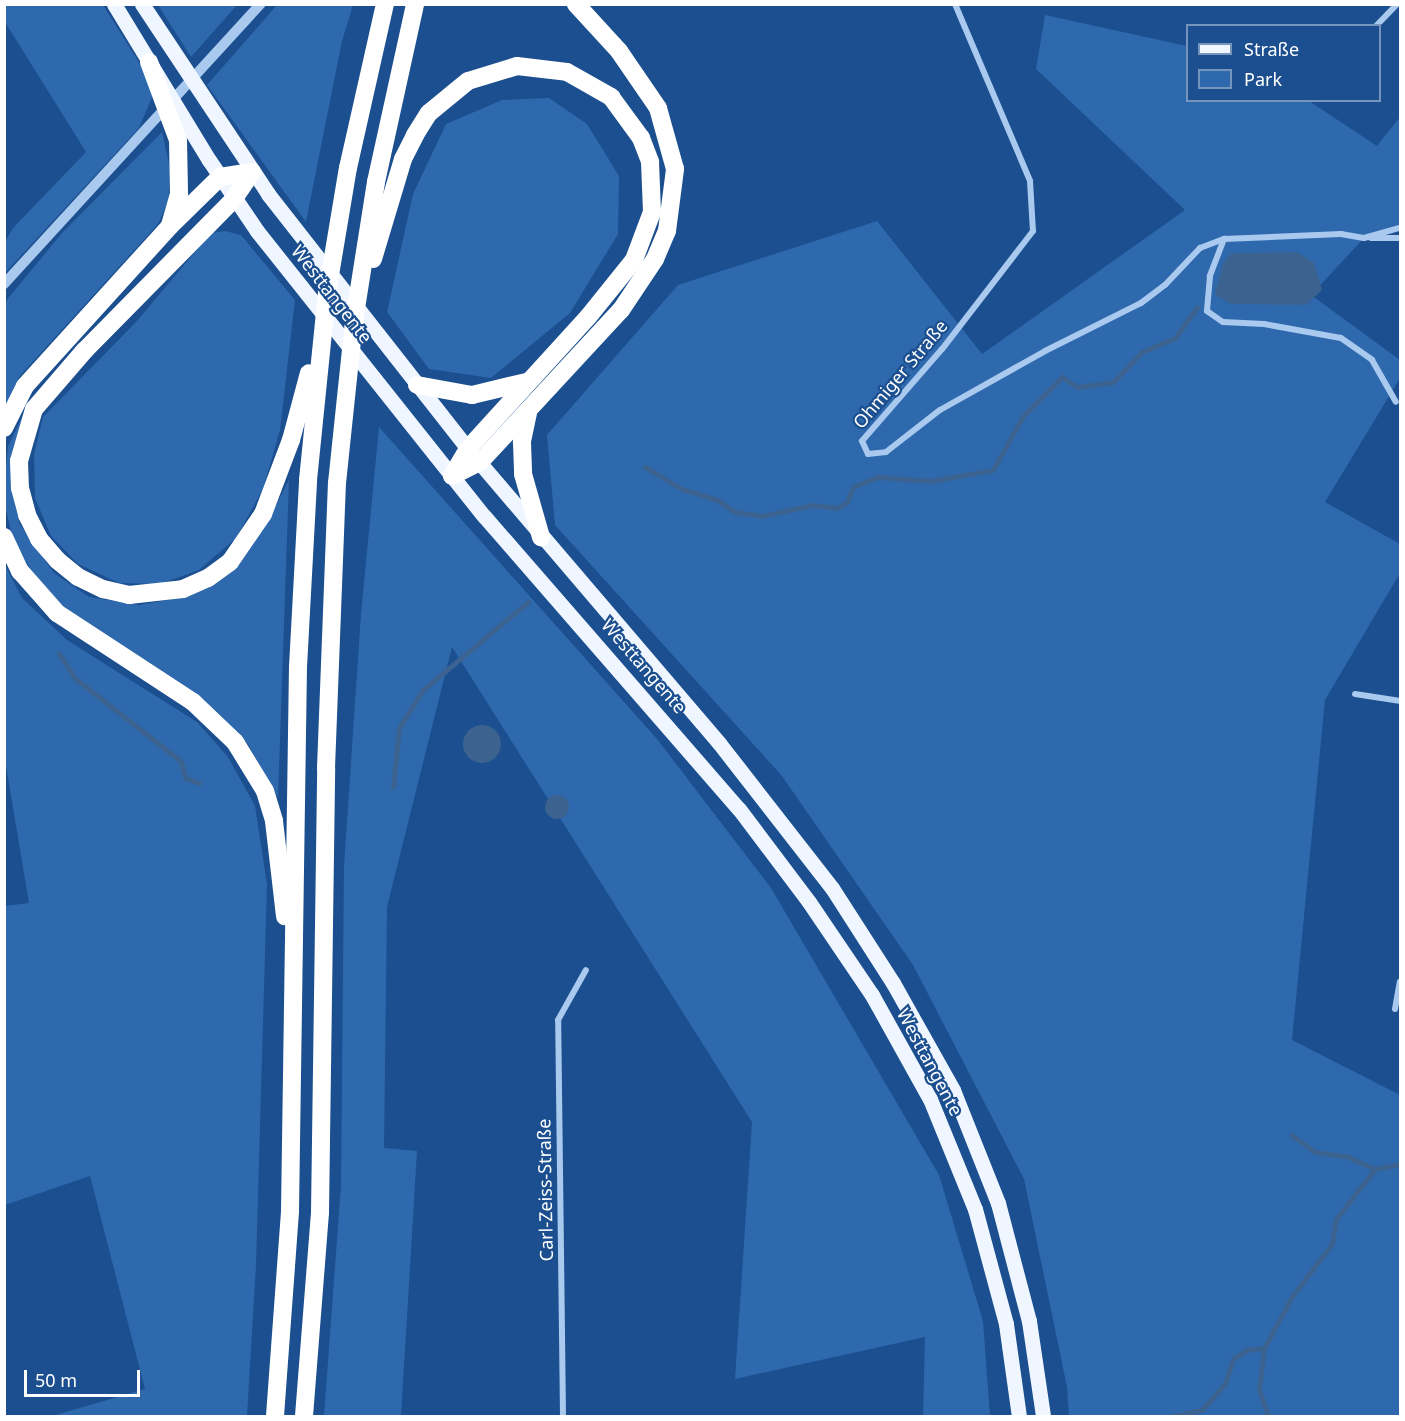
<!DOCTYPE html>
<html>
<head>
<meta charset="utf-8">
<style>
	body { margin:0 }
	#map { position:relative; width:1405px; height:1421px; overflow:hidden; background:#1b4f8f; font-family:"Noto Sans",sans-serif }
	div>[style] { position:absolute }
	.green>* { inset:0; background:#2e69ad }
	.water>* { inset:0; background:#3c6290 }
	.round { border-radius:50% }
	.stream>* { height:4.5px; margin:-2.25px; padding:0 2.25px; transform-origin:2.25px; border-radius:2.25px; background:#3c6290 }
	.minor>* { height:6px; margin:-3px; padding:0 3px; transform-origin:3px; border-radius:3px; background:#a9c9ee }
	.tertiary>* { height:10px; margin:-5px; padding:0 5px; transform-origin:5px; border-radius:5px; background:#a9c9ee }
	.primary>* { height:15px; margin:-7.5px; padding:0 7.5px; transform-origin:7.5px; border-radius:7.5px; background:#f0f6ff }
	.motorway>* { height:18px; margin:-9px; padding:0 9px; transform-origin:9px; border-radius:9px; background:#fff }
	span { translate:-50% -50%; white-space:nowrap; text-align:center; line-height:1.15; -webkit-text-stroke:4.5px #1b4f8f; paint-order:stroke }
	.street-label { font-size:18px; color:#fff }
	.frame { position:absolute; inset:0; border:6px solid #fff; pointer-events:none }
	.legend { position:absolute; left:1186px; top:24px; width:195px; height:78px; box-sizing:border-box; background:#1b4f8f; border:2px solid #7695bc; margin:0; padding:8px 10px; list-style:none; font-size:18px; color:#fff }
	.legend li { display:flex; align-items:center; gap:12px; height:30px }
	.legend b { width:30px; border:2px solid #7695bc }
	.scale { position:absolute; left:24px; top:1370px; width:116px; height:27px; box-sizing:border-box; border:3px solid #fff; border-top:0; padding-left:8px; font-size:18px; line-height:21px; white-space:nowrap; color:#fff; -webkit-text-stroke:4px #1b4f8f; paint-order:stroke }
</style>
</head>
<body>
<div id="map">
	<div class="green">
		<i style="clip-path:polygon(5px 5px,103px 5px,140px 64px,153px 95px,139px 128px,5px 273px,5px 242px,13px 228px,86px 152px,5px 22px)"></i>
		<i style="clip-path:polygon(158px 5px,237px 5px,191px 57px)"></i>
		<i style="clip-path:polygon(277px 5px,353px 5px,342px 41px,306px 222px,207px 85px)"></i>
		<i style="clip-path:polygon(1045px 15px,1187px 46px,1188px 100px,1309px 101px,1377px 146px,1400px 117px,1400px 225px,1364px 238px,1311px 295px,1400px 360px,1400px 378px,1325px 502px,1400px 544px,1400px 573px,1325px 700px,1292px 1040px,1400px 1095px,1400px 1416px,1069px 1416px,1067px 1387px,1024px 1179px,913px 965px,782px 776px,555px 525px,547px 435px,678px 285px,877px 221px,982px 354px,1185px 210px,1036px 69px)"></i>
		<i style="clip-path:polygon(549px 98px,587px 124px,619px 176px,618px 234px,570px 313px,491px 378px,429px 369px,387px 312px,413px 194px,446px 124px,502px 100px)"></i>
		<i style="clip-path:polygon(162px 132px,170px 168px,169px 200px,158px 224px,19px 377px,5px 408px,5px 302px,62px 233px)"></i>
		<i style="clip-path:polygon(225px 231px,241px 235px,295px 300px,280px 430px,263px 489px,236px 538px,199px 570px,160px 584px,119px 583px,78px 564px,51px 536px,35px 498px,34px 454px,43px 417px,137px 321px,211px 233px)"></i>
		<i style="clip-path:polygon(27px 407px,12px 460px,19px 523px,54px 573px,89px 597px,139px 605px,190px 596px,236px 567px,265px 527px,289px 480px,278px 798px,248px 744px,200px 699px,85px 626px,41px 585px,14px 543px,5px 506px,5px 477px,8px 446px)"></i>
		<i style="clip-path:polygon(379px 427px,657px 739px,771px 888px,939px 1175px,983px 1321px,990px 1416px,923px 1416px,925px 1337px,735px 1379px,752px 1122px,452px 647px,387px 907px,384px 1148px,417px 1151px,401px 1416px,324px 1416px,341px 1185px,344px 866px,361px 614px)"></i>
		<i style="clip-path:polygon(4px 563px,22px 598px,67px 640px,197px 722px,228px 757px,255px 806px,267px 884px,256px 1265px,247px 1416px,52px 1416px,145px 1389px,90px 1176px,5px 1205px,5px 906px,29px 903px,5px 760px)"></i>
	</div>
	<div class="water">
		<i style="clip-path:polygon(1297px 252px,1314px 263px,1322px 290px,1306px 305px,1230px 304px,1215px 294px,1223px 263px,1231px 253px)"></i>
		<i class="round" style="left:463px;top:725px;width:38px;height:38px"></i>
		<i class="round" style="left:545px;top:795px;width:24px;height:24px"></i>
	</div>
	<div class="stream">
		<i style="left:645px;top:467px;width:43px;rotate:30.7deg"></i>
		<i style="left:682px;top:489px;width:38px;rotate:17deg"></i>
		<i style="left:718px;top:500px;width:21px;rotate:35deg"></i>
		<i style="left:735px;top:512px;width:27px;rotate:8deg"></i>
		<i style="left:762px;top:516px;width:52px;rotate:-12.2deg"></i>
		<i style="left:813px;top:505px;width:24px;rotate:7deg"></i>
		<i style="left:837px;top:508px;width:12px;rotate:-31deg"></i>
		<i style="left:847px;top:502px;width:16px;rotate:-68deg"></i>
		<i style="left:853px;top:487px;width:27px;rotate:-22deg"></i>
		<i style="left:878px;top:477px;width:53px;rotate:4.3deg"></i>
		<i style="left:931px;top:481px;width:63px;rotate:-10.1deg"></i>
		<i style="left:993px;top:470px;width:62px;rotate:-60.9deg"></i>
		<i style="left:1023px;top:416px;width:55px;rotate:-45deg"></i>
		<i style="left:1062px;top:377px;width:19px;rotate:32deg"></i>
		<i style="left:1078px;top:387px;width:35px;rotate:-8deg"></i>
		<i style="left:1113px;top:382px;width:42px;rotate:-46deg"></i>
		<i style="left:1142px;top:352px;width:36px;rotate:-23deg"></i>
		<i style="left:1175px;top:338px;width:37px;rotate:-54deg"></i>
		<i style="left:59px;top:653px;width:30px;rotate:57deg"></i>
		<i style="left:75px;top:678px;width:135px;rotate:38.1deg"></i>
		<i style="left:181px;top:761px;width:18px;rotate:74deg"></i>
		<i style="left:186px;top:778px;width:14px;rotate:21deg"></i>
		<i style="left:393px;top:787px;width:59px;rotate:-84.2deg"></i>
		<i style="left:399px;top:728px;width:45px;rotate:-57.7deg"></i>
		<i style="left:423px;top:690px;width:137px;rotate:-40deg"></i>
		<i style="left:1292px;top:1135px;width:29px;rotate:36deg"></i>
		<i style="left:1315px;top:1152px;width:34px;rotate:8deg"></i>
		<i style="left:1349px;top:1157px;width:29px;rotate:25deg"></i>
		<i style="left:1173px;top:1416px;width:30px;rotate:-12deg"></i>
		<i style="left:1202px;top:1410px;width:35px;rotate:-49deg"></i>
		<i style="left:1225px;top:1384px;width:26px;rotate:-72deg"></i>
		<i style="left:1233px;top:1359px;width:17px;rotate:-33deg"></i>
		<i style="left:1247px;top:1350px;width:17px;rotate:-7deg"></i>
		<i style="left:1268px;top:1416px;width:28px;rotate:-109deg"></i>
		<i style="left:1259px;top:1390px;width:42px;rotate:-83.2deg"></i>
		<i style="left:1264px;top:1348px;width:60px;rotate:-61.3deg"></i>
		<i style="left:1293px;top:1295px;width:64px;rotate:-52.6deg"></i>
		<i style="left:1332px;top:1244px;width:25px;rotate:-81deg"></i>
		<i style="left:1336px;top:1219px;width:63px;rotate:-52deg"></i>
		<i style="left:1375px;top:1169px;width:25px;rotate:-11deg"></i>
	</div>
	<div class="minor">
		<i style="left:955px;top:4px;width:192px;rotate:67deg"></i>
		<i style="left:1030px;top:181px;width:50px;rotate:86.6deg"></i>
		<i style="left:1033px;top:231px;width:149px;rotate:127.6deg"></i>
		<i style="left:942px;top:349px;width:122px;rotate:131deg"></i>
		<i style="left:862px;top:441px;width:14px;rotate:65deg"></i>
		<i style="left:868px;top:454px;width:18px;rotate:-6deg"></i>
		<i style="left:886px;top:452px;width:68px;rotate:-37.9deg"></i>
		<i style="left:940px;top:410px;width:120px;rotate:-29.3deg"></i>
		<i style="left:1045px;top:351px;width:107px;rotate:-26.6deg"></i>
		<i style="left:1141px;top:303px;width:30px;rotate:-37deg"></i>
		<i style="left:1165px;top:285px;width:51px;rotate:-46.6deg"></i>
		<i style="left:1200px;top:248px;width:26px;rotate:-21deg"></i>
		<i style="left:1224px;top:239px;width:40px;rotate:111deg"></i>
		<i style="left:1210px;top:276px;width:35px;rotate:95deg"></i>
		<i style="left:1207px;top:311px;width:19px;rotate:35deg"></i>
		<i style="left:1223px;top:322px;width:41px;rotate:2.8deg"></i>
		<i style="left:1264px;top:324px;width:78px;rotate:10.3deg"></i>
		<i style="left:1341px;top:338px;width:38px;rotate:35deg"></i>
		<i style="left:1372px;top:360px;width:48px;rotate:60.3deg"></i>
		<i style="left:1376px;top:26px;width:30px;rotate:-46deg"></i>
		<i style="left:1371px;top:238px;width:29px"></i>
		<i style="left:1224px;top:239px;width:117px;rotate:-2.4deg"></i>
		<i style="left:1341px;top:234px;width:23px;rotate:10deg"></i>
		<i style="left:1364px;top:238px;width:37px;rotate:-16deg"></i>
		<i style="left:1355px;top:694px;width:46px;rotate:8.8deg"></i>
		<i style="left:1395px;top:1009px;width:28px;rotate:-80deg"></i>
		<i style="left:563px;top:1416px;width:396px;rotate:-90.7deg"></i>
		<i style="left:558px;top:1020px;width:57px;rotate:-60.8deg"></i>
	</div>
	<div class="tertiary">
		<i style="left:4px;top:284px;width:380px;rotate:-47.5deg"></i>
	</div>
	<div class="primary">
		<i style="left:114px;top:4px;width:183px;rotate:58.7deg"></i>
		<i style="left:209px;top:160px;width:86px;rotate:55.9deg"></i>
		<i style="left:257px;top:231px;width:364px;rotate:51.5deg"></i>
		<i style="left:484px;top:516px;width:388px;rotate:49deg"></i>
		<i style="left:739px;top:809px;width:116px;rotate:53deg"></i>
		<i style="left:809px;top:902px;width:112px;rotate:55.9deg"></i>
		<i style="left:872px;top:995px;width:119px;rotate:60.9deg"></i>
		<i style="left:930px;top:1099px;width:119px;rotate:67.8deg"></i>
		<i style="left:975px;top:1209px;width:119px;rotate:74.9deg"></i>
		<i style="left:1006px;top:1324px;width:93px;rotate:82deg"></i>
		<i style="left:142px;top:4px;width:228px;rotate:56.4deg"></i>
		<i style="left:268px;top:194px;width:324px;rotate:51.9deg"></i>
		<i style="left:468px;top:449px;width:387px;rotate:49.5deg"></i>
		<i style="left:719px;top:743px;width:184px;rotate:52.1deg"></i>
		<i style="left:832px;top:888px;width:113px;rotate:57.3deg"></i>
		<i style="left:893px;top:983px;width:123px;rotate:60.7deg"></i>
		<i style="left:953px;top:1090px;width:122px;rotate:68.3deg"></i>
		<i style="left:998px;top:1203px;width:122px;rotate:75.3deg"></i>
		<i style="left:1029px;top:1321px;width:96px;rotate:81.6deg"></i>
	</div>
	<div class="motorway">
		<i style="left:149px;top:62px;width:83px;rotate:69.6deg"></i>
		<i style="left:178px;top:140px;width:54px;rotate:88.9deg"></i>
		<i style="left:179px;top:194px;width:32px;rotate:106deg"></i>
		<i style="left:252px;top:172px;width:32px;rotate:124deg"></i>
		<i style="left:234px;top:199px;width:212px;rotate:134.6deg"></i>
		<i style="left:85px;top:350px;width:78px;rotate:130.8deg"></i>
		<i style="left:34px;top:409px;width:54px;rotate:106.1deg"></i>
		<i style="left:19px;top:461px;width:27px;rotate:88deg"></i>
		<i style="left:20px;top:488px;width:28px;rotate:75deg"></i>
		<i style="left:27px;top:515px;width:27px;rotate:63deg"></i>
		<i style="left:39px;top:539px;width:28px;rotate:49deg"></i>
		<i style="left:57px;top:560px;width:27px;rotate:39deg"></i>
		<i style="left:78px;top:577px;width:28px;rotate:26deg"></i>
		<i style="left:103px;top:589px;width:27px;rotate:13deg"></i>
		<i style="left:129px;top:595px;width:54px;rotate:-6.3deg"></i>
		<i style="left:183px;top:589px;width:27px;rotate:-24deg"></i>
		<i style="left:208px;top:578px;width:27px;rotate:-36deg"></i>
		<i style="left:230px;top:562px;width:58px;rotate:-55.5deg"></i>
		<i style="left:263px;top:514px;width:79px;rotate:-69.3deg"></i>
		<i style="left:291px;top:440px;width:69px;rotate:-75deg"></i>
		<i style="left:373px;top:259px;width:104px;rotate:-73.3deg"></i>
		<i style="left:403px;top:159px;width:27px;rotate:-63deg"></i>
		<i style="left:415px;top:135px;width:26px;rotate:-58deg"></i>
		<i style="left:429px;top:113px;width:50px;rotate:-39.4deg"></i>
		<i style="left:468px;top:81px;width:51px;rotate:-17deg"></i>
		<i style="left:517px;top:66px;width:50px;rotate:6.8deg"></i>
		<i style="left:567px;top:72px;width:51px;rotate:29.6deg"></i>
		<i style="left:611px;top:97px;width:51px;rotate:53.8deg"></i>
		<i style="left:641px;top:138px;width:26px;rotate:69deg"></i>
		<i style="left:650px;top:162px;width:50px;rotate:87.7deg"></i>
		<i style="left:652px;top:212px;width:51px;rotate:110.6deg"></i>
		<i style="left:634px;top:260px;width:73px;rotate:128.9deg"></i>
		<i style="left:588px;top:317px;width:178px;rotate:132.3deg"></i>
		<i style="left:468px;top:449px;width:31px;rotate:121deg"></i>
		<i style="left:417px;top:385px;width:56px;rotate:10.3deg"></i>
		<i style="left:472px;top:395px;width:56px;rotate:-13.5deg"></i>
		<i style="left:528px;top:413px;width:30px;rotate:102deg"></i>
		<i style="left:522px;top:442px;width:32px;rotate:88deg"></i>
		<i style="left:523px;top:474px;width:66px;rotate:74.1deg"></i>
		<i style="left:4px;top:428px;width:47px;rotate:-63.4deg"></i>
		<i style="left:25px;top:386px;width:216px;rotate:-47.8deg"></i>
		<i style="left:170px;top:226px;width:70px;rotate:-44.4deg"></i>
		<i style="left:220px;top:177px;width:32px;rotate:-9deg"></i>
		<i style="left:452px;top:476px;width:31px;rotate:-27deg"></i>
		<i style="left:480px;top:462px;width:207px;rotate:-47.2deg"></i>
		<i style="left:621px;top:310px;width:61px;rotate:-56.3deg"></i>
		<i style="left:655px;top:259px;width:30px;rotate:-67deg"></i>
		<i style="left:667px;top:231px;width:63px;rotate:-82.6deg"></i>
		<i style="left:675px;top:169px;width:63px;rotate:-105.6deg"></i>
		<i style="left:658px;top:108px;width:69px;rotate:-124.4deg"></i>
		<i style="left:619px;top:51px;width:64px;rotate:-132.5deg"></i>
		<i style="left:4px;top:537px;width:38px;rotate:65deg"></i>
		<i style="left:20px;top:571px;width:56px;rotate:48.6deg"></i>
		<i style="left:57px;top:613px;width:163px;rotate:33.2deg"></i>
		<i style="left:193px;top:702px;width:58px;rotate:43.6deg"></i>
		<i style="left:235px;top:742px;width:57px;rotate:58.5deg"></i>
		<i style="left:265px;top:791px;width:31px;rotate:73deg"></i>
		<i style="left:274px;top:821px;width:96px;rotate:83.4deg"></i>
		<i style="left:275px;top:1416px;width:206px;rotate:-85.8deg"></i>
		<i style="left:290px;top:1211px;width:544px;rotate:-89.16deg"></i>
		<i style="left:298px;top:667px;width:187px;rotate:-86.9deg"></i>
		<i style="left:308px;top:480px;width:188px;rotate:-84.2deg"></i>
		<i style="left:327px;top:293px;width:127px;rotate:-80.5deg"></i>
		<i style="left:348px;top:168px;width:168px;rotate:-77.3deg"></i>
		<i style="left:304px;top:1416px;width:205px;rotate:-85.5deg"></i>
		<i style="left:320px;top:1212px;width:444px;rotate:-89.2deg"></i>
		<i style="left:326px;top:768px;width:285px;rotate:-87.8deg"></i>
		<i style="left:337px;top:483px;width:163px;rotate:-84deg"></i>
		<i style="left:354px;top:321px;width:141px;rotate:-81deg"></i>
		<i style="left:376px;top:182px;width:182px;rotate:-77.6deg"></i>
	</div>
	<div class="street-label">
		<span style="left:332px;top:294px;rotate:52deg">Westtangente</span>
		<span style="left:900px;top:374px;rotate:-50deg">Ohmiger Straße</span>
		<span style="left:644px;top:666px;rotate:49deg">Westtangente</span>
		<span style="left:930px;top:1062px;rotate:62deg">Westtangente</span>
		<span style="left:545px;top:1190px;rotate:-91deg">Carl-Zeiss-Straße</span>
	</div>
	<div class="frame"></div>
	<ul class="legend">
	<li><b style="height:8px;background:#f0f6ff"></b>Straße</li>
	<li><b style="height:16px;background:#2e69ad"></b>Park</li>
	</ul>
	<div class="scale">50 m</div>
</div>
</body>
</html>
